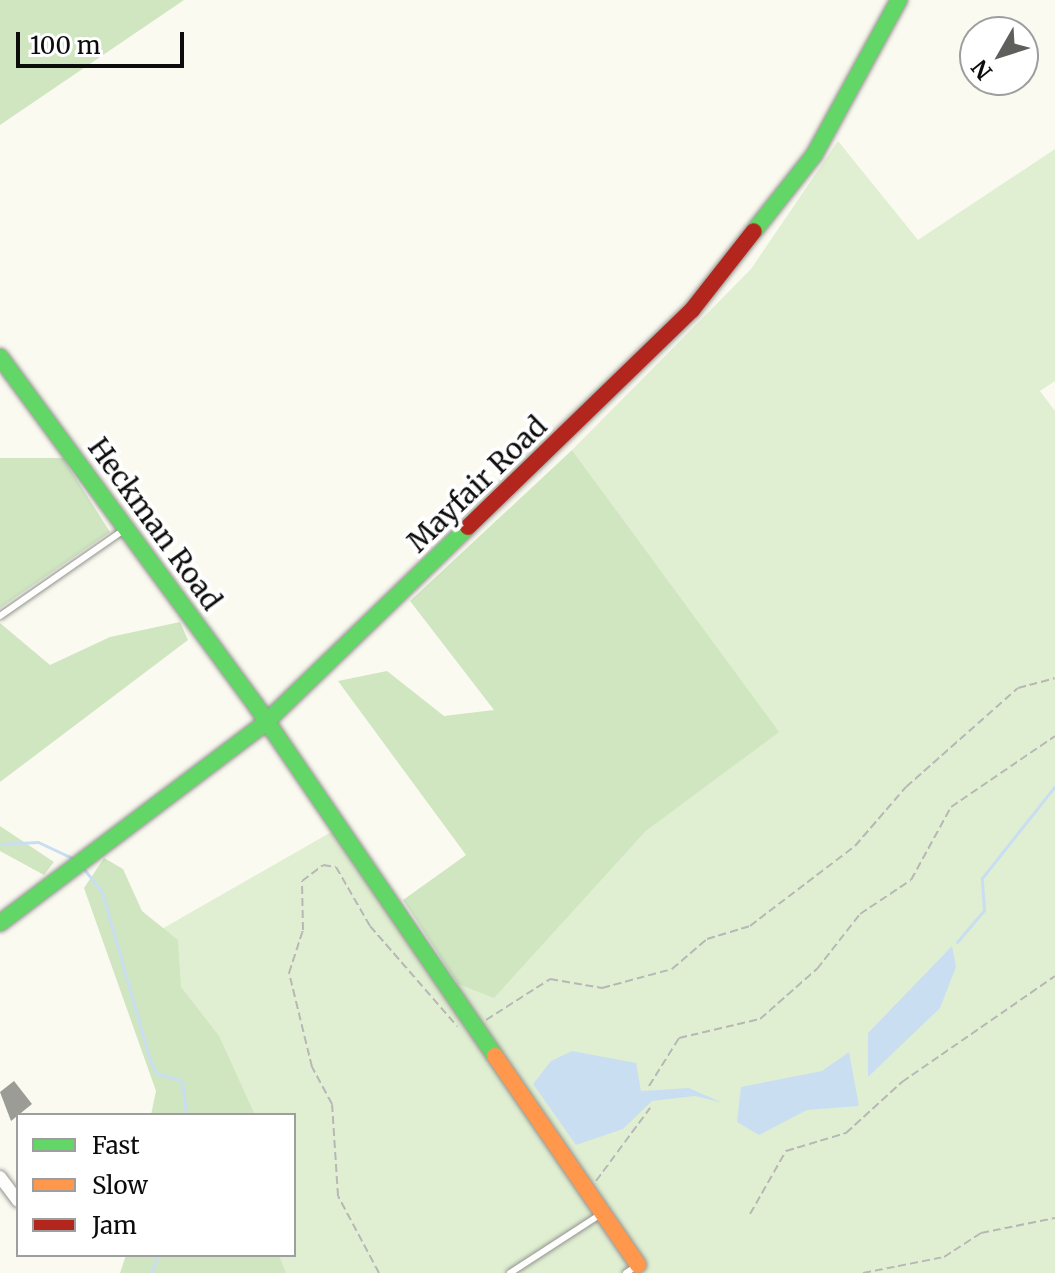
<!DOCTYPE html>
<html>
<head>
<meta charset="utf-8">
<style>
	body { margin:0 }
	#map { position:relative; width:1055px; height:1273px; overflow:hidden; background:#fafaf1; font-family:Merriweather,serif }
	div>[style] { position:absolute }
	.green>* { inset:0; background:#e0efd2 }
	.forest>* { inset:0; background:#cfe6c1 }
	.water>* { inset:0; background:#cadef2 }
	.stream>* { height:3px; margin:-1.5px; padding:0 1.5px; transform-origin:1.5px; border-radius:1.5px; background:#cadef2 }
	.building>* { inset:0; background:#9c9c97 }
	.path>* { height:2px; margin-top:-1px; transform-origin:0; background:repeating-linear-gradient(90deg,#b7b7b6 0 8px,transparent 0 12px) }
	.roads { filter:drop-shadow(0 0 2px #93938f) drop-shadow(0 0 2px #93938f) }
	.lane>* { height:6px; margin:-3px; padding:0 3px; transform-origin:3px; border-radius:3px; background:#fefefd }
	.street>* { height:12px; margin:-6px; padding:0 6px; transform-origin:6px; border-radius:6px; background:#fefefd }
	.fast>* { height:16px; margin:-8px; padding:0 8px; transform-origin:8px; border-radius:8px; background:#63d668 }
	.slow>* { height:16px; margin:-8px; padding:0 8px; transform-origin:8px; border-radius:8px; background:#ff974d }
	.jam>* { height:16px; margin:-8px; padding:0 8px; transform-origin:8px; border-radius:8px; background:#b3261e }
	span { translate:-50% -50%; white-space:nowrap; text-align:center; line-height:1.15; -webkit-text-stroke:8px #fff; paint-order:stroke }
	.street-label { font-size:28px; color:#0c0c0c }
	.legend { position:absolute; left:16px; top:1113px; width:280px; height:144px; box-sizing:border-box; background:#fff; border:2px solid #9e9e9e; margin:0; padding:10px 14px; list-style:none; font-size:24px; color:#0c0c0c }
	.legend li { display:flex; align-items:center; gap:16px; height:40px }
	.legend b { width:40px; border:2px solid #9e9e9e }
	.north { position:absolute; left:959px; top:16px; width:80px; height:80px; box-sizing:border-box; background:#fff; border:2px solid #9e9e9e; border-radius:50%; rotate:231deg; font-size:22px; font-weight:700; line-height:32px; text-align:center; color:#0c0c0c }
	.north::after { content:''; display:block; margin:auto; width:28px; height:36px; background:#5f5f5c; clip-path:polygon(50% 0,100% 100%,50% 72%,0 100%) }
	.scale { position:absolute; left:16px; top:32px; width:168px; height:36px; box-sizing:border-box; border:4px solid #0c0c0c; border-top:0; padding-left:10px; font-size:24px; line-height:28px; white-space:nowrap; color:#0c0c0c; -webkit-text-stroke:6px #fff; paint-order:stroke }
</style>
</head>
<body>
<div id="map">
	<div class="green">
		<i style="clip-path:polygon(838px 141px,918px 240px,1055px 149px,1055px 381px,1040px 391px,1055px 411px,1055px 1273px,252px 1273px,245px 1255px,294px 1255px,294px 1115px,191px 1115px,127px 949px,333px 831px,436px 975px,494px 997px,646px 831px,778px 732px,572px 450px,751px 269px)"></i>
	</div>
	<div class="forest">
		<i style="clip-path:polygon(0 0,184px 0,0 125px)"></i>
		<i style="clip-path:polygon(572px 450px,779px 732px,646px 831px,494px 998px,458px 984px,403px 900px,466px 855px,338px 681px,387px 671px,444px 716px,494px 710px,410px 601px)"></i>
		<i style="clip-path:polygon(0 458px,63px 458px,110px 532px,0 608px)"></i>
		<i style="clip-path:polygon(180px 622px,188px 640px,0 782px,0 623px,50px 665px,110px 637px)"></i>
		<i style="clip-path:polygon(0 826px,54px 862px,44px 875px,0 851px)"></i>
		<i style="clip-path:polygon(104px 858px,123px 869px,142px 911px,178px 940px,181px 987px,219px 1036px,255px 1115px,151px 1115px,156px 1091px,84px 888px)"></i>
		<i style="clip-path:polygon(126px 1255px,279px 1255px,286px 1273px,120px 1273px)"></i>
	</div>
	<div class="water">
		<i style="clip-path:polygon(952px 946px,956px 967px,940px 1008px,868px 1077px,868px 1033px)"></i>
		<i style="clip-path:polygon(572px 1051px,636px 1063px,641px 1091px,689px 1088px,723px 1103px,695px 1096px,652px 1101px,623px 1129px,576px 1145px,533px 1084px,551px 1061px)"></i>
		<i style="clip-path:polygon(849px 1052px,859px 1106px,807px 1110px,759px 1135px,737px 1122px,741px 1087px,822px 1071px)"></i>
	</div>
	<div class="stream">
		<i style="left:0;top:844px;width:38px;rotate:-3deg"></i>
		<i style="left:38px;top:842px;width:38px;rotate:25deg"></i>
		<i style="left:84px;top:869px;width:29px;rotate:52deg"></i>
		<i style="left:102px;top:892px;width:175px;rotate:74.1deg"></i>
		<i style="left:150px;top:1060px;width:14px;rotate:65deg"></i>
		<i style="left:156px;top:1073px;width:27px;rotate:17deg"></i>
		<i style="left:182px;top:1081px;width:34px;rotate:83deg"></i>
		<i style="left:957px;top:942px;width:42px;rotate:-49.8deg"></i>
		<i style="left:984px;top:910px;width:32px;rotate:-94deg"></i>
		<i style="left:982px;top:878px;width:117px;rotate:-51.6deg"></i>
		<i style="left:151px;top:1273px;width:19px;rotate:-69deg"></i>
	</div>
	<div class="building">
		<i style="clip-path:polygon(14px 1081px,32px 1104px,11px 1121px,0 1092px)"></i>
	</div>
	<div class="path">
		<i style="left:486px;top:1020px;width:76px;rotate:-32.6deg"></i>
		<i style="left:550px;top:979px;width:53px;rotate:9.8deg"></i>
		<i style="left:602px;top:988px;width:73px;rotate:-15.2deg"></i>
		<i style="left:672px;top:969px;width:46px;rotate:-40.6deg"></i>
		<i style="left:707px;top:939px;width:45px;rotate:-16.8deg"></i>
		<i style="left:750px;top:926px;width:132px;rotate:-37.3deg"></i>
		<i style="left:855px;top:846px;width:78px;rotate:-49.2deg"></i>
		<i style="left:906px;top:787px;width:149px;rotate:-41.5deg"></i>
		<i style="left:1018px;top:688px;width:38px;rotate:-15deg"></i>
		<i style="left:649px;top:1086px;width:57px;rotate:-58deg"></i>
		<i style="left:679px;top:1038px;width:83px;rotate:-13.2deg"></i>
		<i style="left:760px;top:1019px;width:76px;rotate:-41.3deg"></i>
		<i style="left:817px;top:969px;width:70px;rotate:-52deg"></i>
		<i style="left:860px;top:914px;width:61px;rotate:-33.7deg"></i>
		<i style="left:911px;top:880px;width:83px;rotate:-61.3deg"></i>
		<i style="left:951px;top:807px;width:126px;rotate:-34.3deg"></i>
		<i style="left:596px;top:1181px;width:91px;rotate:-53.5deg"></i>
		<i style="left:750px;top:1214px;width:73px;rotate:-60.3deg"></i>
		<i style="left:786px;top:1151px;width:63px;rotate:-16.7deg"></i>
		<i style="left:846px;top:1133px;width:76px;rotate:-42.3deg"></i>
		<i style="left:902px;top:1082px;width:186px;rotate:-34.7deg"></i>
		<i style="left:379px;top:1273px;width:87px;rotate:-118deg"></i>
		<i style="left:338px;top:1196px;width:92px;rotate:-93.7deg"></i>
		<i style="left:332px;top:1104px;width:42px;rotate:-118.4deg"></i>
		<i style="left:312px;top:1067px;width:97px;rotate:-103.7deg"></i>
		<i style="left:289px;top:973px;width:45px;rotate:-72deg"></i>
		<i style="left:303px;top:930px;width:49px;rotate:-91.2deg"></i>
		<i style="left:302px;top:881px;width:26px;rotate:-37deg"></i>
		<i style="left:323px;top:865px;width:13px;rotate:9deg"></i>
		<i style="left:336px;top:867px;width:68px;rotate:60deg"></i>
		<i style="left:370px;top:926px;width:133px;rotate:49deg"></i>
		<i style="left:863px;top:1273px;width:83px;rotate:-11.2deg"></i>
		<i style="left:944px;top:1257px;width:44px;rotate:-33deg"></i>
		<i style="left:981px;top:1233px;width:76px;rotate:-11.5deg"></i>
	</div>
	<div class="roads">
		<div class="lane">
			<i style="left:0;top:616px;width:152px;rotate:-34.8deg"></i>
			<i style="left:510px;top:1273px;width:108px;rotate:-33deg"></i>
			<i style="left:626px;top:1273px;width:14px;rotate:-34deg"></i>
		</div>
		<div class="street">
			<i style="left:0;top:1177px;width:30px;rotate:53deg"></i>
		</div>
		<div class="fast">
			<i style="left:754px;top:231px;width:97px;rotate:-51.7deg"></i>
			<i style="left:814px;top:155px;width:177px;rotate:-61.3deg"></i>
			<i style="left:0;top:357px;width:434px;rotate:53.7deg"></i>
			<i style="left:257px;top:707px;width:422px;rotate:55.7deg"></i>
			<i style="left:0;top:923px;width:329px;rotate:-37deg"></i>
			<i style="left:263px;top:725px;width:285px;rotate:-44deg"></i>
		</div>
		<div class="slow">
			<i style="left:495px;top:1056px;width:253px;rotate:55.6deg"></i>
		</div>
		<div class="jam">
			<i style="left:468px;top:527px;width:312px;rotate:-44.1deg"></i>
			<i style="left:692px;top:310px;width:100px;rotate:-51.9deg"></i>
		</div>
	</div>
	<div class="street-label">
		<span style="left:477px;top:484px;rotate:-44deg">Mayfair Road</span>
		<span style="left:155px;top:524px;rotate:54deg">Heckman Road</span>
	</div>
	<ul class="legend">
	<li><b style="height:10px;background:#63d668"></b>Fast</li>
	<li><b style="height:10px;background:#ff974d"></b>Slow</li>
	<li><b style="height:10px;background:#b3261e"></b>Jam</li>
	</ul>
	<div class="north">N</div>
	<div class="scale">100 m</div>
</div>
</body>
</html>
